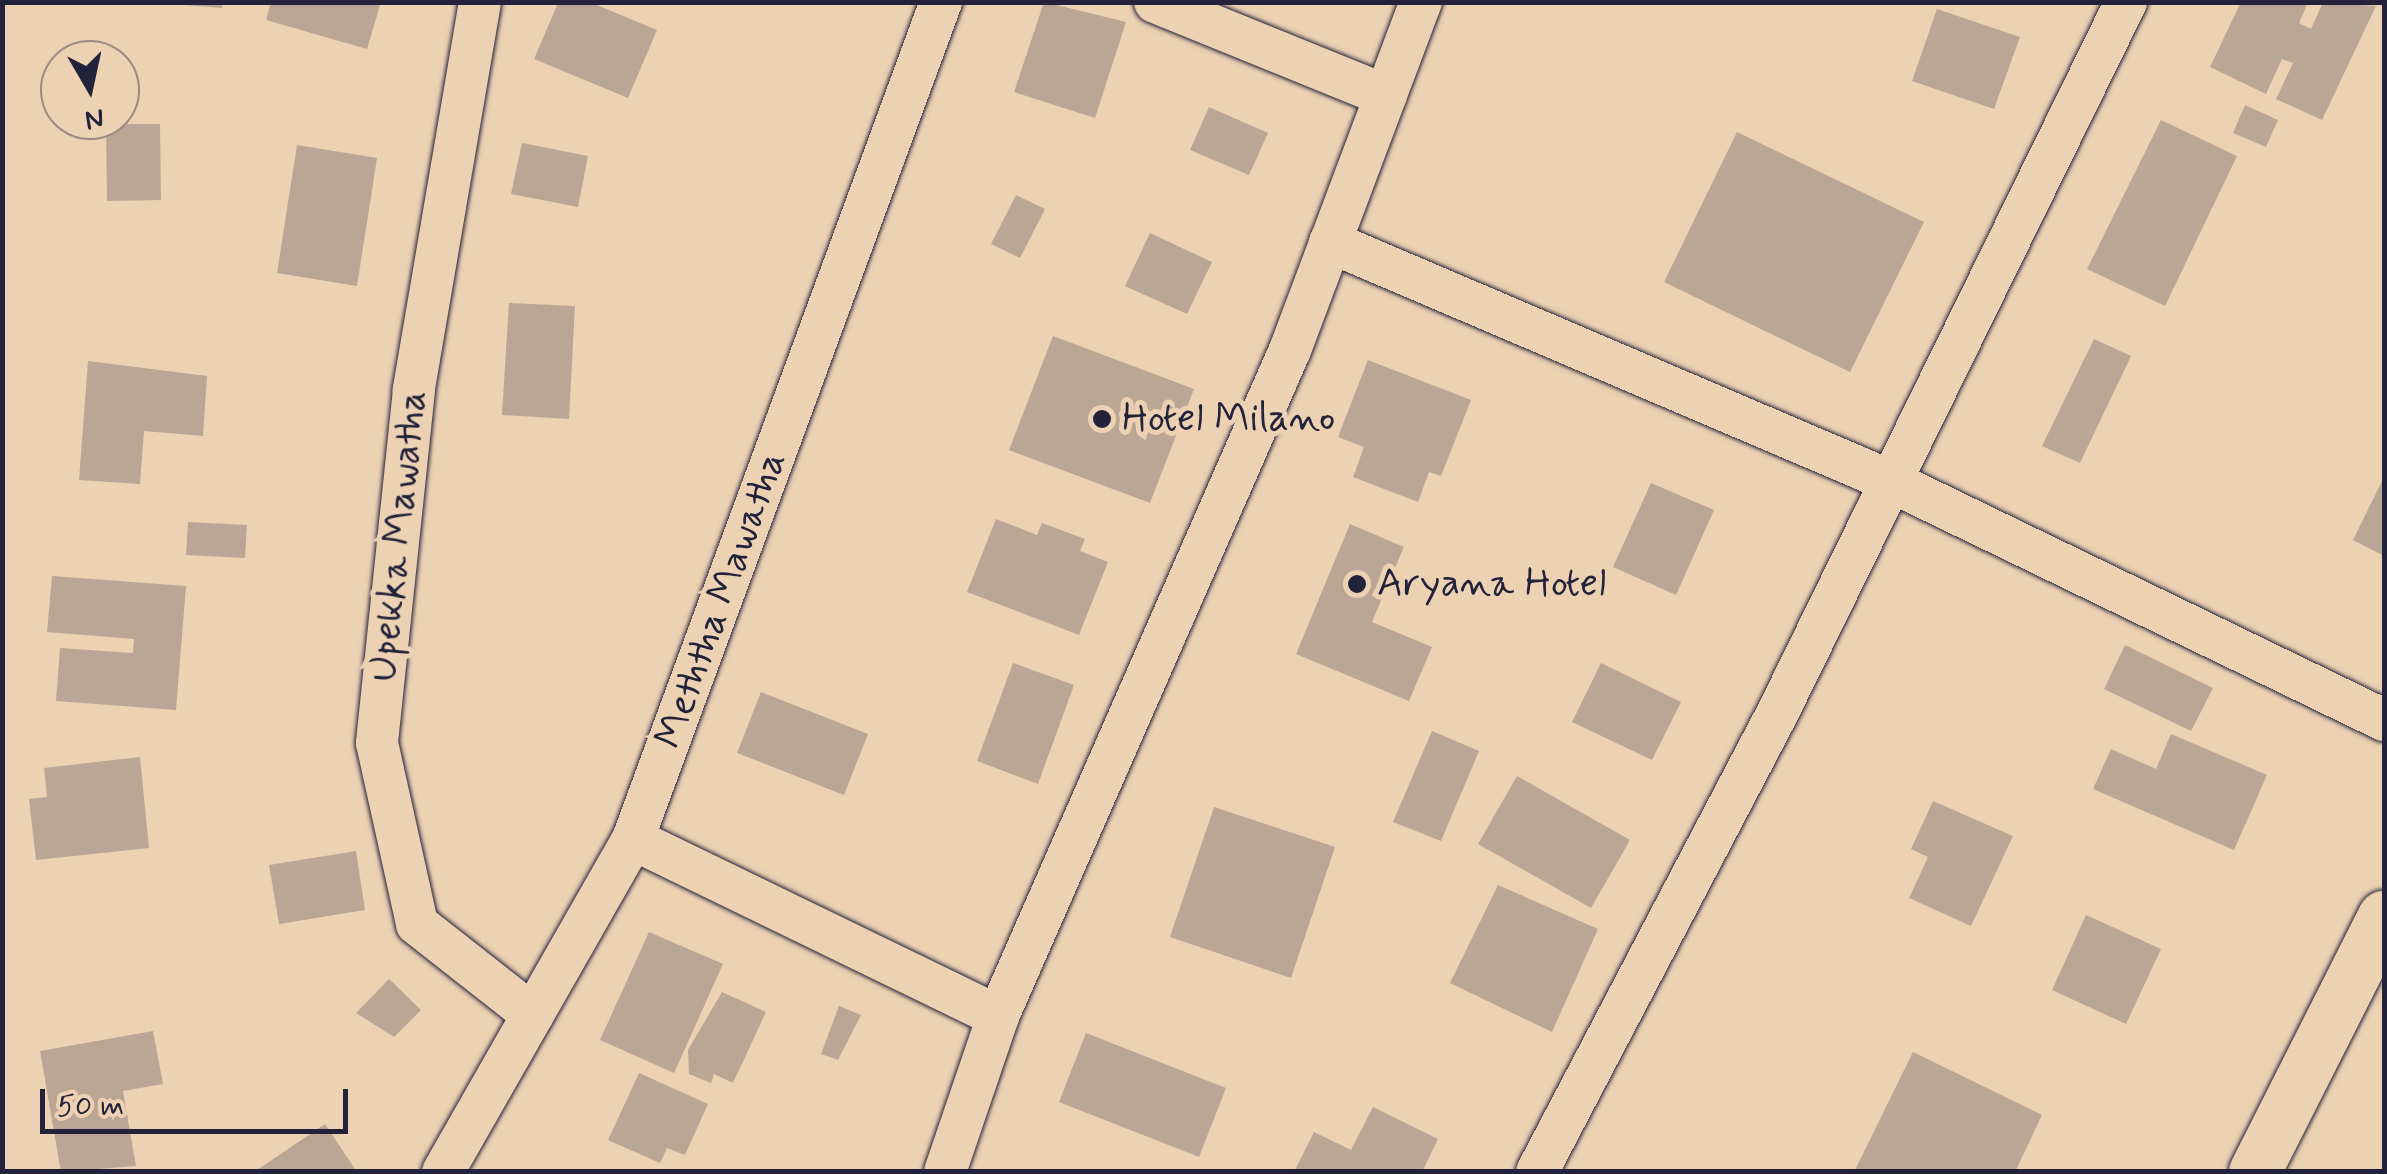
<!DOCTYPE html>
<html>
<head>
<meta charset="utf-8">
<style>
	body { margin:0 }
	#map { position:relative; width:2387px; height:1174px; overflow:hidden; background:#ecd1b3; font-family:Mynerve,sans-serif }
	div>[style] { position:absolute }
	.building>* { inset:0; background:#baa695 }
	.roads { filter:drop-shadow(0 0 2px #22223b) drop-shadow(0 0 2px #22223b) }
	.minor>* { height:42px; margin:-21px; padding:0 21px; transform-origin:21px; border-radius:21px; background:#ecd1b3 }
	.major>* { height:52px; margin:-26px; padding:0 26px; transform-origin:26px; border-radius:26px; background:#ecd1b3 }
	.dots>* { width:28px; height:28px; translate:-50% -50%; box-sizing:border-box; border:5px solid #ecd1b3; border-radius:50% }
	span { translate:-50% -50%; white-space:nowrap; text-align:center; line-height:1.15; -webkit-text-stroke:10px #ecd1b3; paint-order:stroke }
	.poi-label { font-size:40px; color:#22223b }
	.left { translate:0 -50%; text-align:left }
	.street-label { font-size:40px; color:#22223b }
	.frame { position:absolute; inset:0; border:5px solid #22223b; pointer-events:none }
	.north { position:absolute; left:40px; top:40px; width:100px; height:100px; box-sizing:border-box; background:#ecd1b3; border:2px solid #9b8b83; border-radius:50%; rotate:171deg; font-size:28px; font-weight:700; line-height:40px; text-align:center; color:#22223b }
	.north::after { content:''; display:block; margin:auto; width:35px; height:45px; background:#22223b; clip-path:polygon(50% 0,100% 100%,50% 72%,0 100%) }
	.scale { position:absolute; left:40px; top:1089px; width:308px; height:45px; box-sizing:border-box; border:5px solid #22223b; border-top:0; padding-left:12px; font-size:30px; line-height:35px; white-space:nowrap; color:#22223b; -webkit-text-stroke:8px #ecd1b3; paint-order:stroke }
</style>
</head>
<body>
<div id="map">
	<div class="building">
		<i style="clip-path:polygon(184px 2px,222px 2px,222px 8px,184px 5px)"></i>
		<i style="clip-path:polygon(271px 2px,381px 2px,367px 49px,266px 20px)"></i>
		<i style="clip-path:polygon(1044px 2px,1126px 22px,1095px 118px,1014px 92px)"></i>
		<i style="clip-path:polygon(2241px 2px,2308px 2px,2299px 23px,2311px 29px,2323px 2px,2376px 6px,2322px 120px,2276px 99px,2293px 63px,2282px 59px,2266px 94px,2210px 67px)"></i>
		<i style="clip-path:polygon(558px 3px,592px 3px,657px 30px,628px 98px,534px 59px)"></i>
		<i style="clip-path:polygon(1937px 9px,2020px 37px,1994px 109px,1912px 81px)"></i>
		<i style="clip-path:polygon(2245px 105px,2278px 120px,2266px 147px,2233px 133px)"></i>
		<i style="clip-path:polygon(1209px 107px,1268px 133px,1249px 175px,1190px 150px)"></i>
		<i style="clip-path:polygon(2161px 120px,2237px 156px,2165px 306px,2087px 269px)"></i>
		<i style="clip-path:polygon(106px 124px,160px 124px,161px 200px,107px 201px)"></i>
		<i style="clip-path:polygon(1737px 132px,1924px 222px,1850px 372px,1664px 282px)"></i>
		<i style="clip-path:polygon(522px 143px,588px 156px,578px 207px,511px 194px)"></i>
		<i style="clip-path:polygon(297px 145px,377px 158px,357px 286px,277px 273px)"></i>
		<i style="clip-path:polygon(1016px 195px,1045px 209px,1020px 258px,991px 244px)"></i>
		<i style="clip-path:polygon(1150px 233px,1212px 262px,1187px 314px,1125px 286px)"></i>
		<i style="clip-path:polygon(509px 303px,575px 306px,569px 419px,502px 415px)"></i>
		<i style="clip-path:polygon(1053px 336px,1194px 389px,1150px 503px,1009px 450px)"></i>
		<i style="clip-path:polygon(2094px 339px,2131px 356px,2080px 463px,2042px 446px)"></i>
		<i style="clip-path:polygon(1368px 360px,1471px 400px,1441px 476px,1429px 472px,1418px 502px,1353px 477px,1364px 447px,1338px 437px)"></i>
		<i style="clip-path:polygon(88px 361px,207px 376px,203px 436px,144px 431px,140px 484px,79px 480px)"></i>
		<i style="clip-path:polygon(2384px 477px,2384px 556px,2353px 540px)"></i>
		<i style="clip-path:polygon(1651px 483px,1714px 510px,1676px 595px,1613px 567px)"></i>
		<i style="clip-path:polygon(996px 519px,1037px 535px,1042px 523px,1085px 539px,1080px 551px,1108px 562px,1079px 635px,967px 592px)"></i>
		<i style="clip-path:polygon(188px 522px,247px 525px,245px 558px,186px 555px)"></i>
		<i style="clip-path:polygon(1350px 524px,1404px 547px,1372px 622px,1432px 647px,1409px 701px,1296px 654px)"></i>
		<i style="clip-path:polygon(52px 576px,186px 586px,176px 710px,56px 701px,60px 648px,133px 653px,134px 639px,47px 632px)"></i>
		<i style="clip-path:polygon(2125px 645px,2213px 688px,2191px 731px,2104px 689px)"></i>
		<i style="clip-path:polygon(1013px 663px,1074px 685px,1038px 784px,977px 761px)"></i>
		<i style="clip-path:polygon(1601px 663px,1681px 702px,1652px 760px,1572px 722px)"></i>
		<i style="clip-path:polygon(761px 692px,868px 734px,844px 795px,737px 753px)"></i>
		<i style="clip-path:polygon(1432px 731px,1479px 751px,1441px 841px,1393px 822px)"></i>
		<i style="clip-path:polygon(2171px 734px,2267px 775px,2234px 850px,2093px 789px,2111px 749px,2156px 769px)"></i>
		<i style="clip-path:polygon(140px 757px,149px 848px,36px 860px,29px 799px,47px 797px,44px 768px)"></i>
		<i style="clip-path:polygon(1517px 776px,1630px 840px,1591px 908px,1478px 844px)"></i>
		<i style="clip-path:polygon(1933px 801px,2013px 836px,1971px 926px,1909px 898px,1928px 857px,1911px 849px)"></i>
		<i style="clip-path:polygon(1214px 807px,1335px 847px,1291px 978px,1170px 937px)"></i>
		<i style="clip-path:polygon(356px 851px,365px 910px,279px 924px,269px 865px)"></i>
		<i style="clip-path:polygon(1498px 885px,1598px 929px,1552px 1032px,1450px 983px)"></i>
		<i style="clip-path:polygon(2086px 915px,2161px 949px,2126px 1024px,2052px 990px)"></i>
		<i style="clip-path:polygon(649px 932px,723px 964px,674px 1073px,600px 1040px)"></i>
		<i style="clip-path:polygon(389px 979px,421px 1010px,394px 1037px,356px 1013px)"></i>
		<i style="clip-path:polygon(722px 992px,766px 1012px,733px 1083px,714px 1074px,711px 1083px,689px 1074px,688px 1050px)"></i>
		<i style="clip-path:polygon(839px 1006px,861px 1015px,838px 1060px,821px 1054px)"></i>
		<i style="clip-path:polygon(153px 1031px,163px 1084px,123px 1091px,136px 1166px,61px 1172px,40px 1051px)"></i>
		<i style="clip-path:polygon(1086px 1033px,1226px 1088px,1199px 1157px,1059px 1102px)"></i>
		<i style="clip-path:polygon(1913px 1052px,2042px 1115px,2015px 1172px,1855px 1170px)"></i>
		<i style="clip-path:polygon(639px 1073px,708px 1104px,685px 1155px,667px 1148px,660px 1163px,608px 1140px)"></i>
		<i style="clip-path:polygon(1373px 1107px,1438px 1139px,1422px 1172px,1294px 1172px,1314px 1132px,1351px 1150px)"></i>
		<i style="clip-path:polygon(325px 1124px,357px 1172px,254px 1172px)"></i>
	</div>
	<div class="roads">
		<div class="minor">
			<i style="left:480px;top:2px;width:394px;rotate:99.7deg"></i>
			<i style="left:414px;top:390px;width:355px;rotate:96deg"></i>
			<i style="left:377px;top:743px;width:185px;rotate:77.5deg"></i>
			<i style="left:417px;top:924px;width:147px;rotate:38.1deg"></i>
			<i style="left:1155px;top:2px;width:249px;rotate:22.1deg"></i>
			<i style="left:1330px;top:242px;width:607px;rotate:23.1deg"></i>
			<i style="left:1888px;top:480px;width:551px;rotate:25.82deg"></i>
			<i style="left:633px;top:839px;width:406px;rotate:25.9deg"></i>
			<i style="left:443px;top:1172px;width:383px;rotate:-60.3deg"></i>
			<i style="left:633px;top:839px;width:892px;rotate:-69.8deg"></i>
			<i style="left:945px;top:1172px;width:165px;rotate:-71.2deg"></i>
			<i style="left:998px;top:1016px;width:727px;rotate:-66.33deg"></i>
			<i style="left:1290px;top:350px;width:372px;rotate:-69.4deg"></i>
			<i style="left:1537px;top:1172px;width:519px;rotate:-62.35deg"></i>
			<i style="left:1778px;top:712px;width:791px;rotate:-63.89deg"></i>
		</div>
		<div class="major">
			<i style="left:2255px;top:1172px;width:286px;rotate:-63.2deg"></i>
		</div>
	</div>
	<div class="dots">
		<i style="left:1102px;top:419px;background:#22223b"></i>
		<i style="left:1357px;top:584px;background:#22223b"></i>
	</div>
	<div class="poi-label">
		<span class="left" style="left:1122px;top:419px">Hotel Milano</span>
		<span class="left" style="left:1377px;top:584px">Aryana Hotel</span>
	</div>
	<div class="street-label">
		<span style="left:399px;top:536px;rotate:-84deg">Upekka Mawatha</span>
		<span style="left:721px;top:600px;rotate:-70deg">Meththa Mawatha</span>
	</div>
	<div class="frame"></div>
	<div class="north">N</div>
	<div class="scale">50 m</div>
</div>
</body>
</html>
